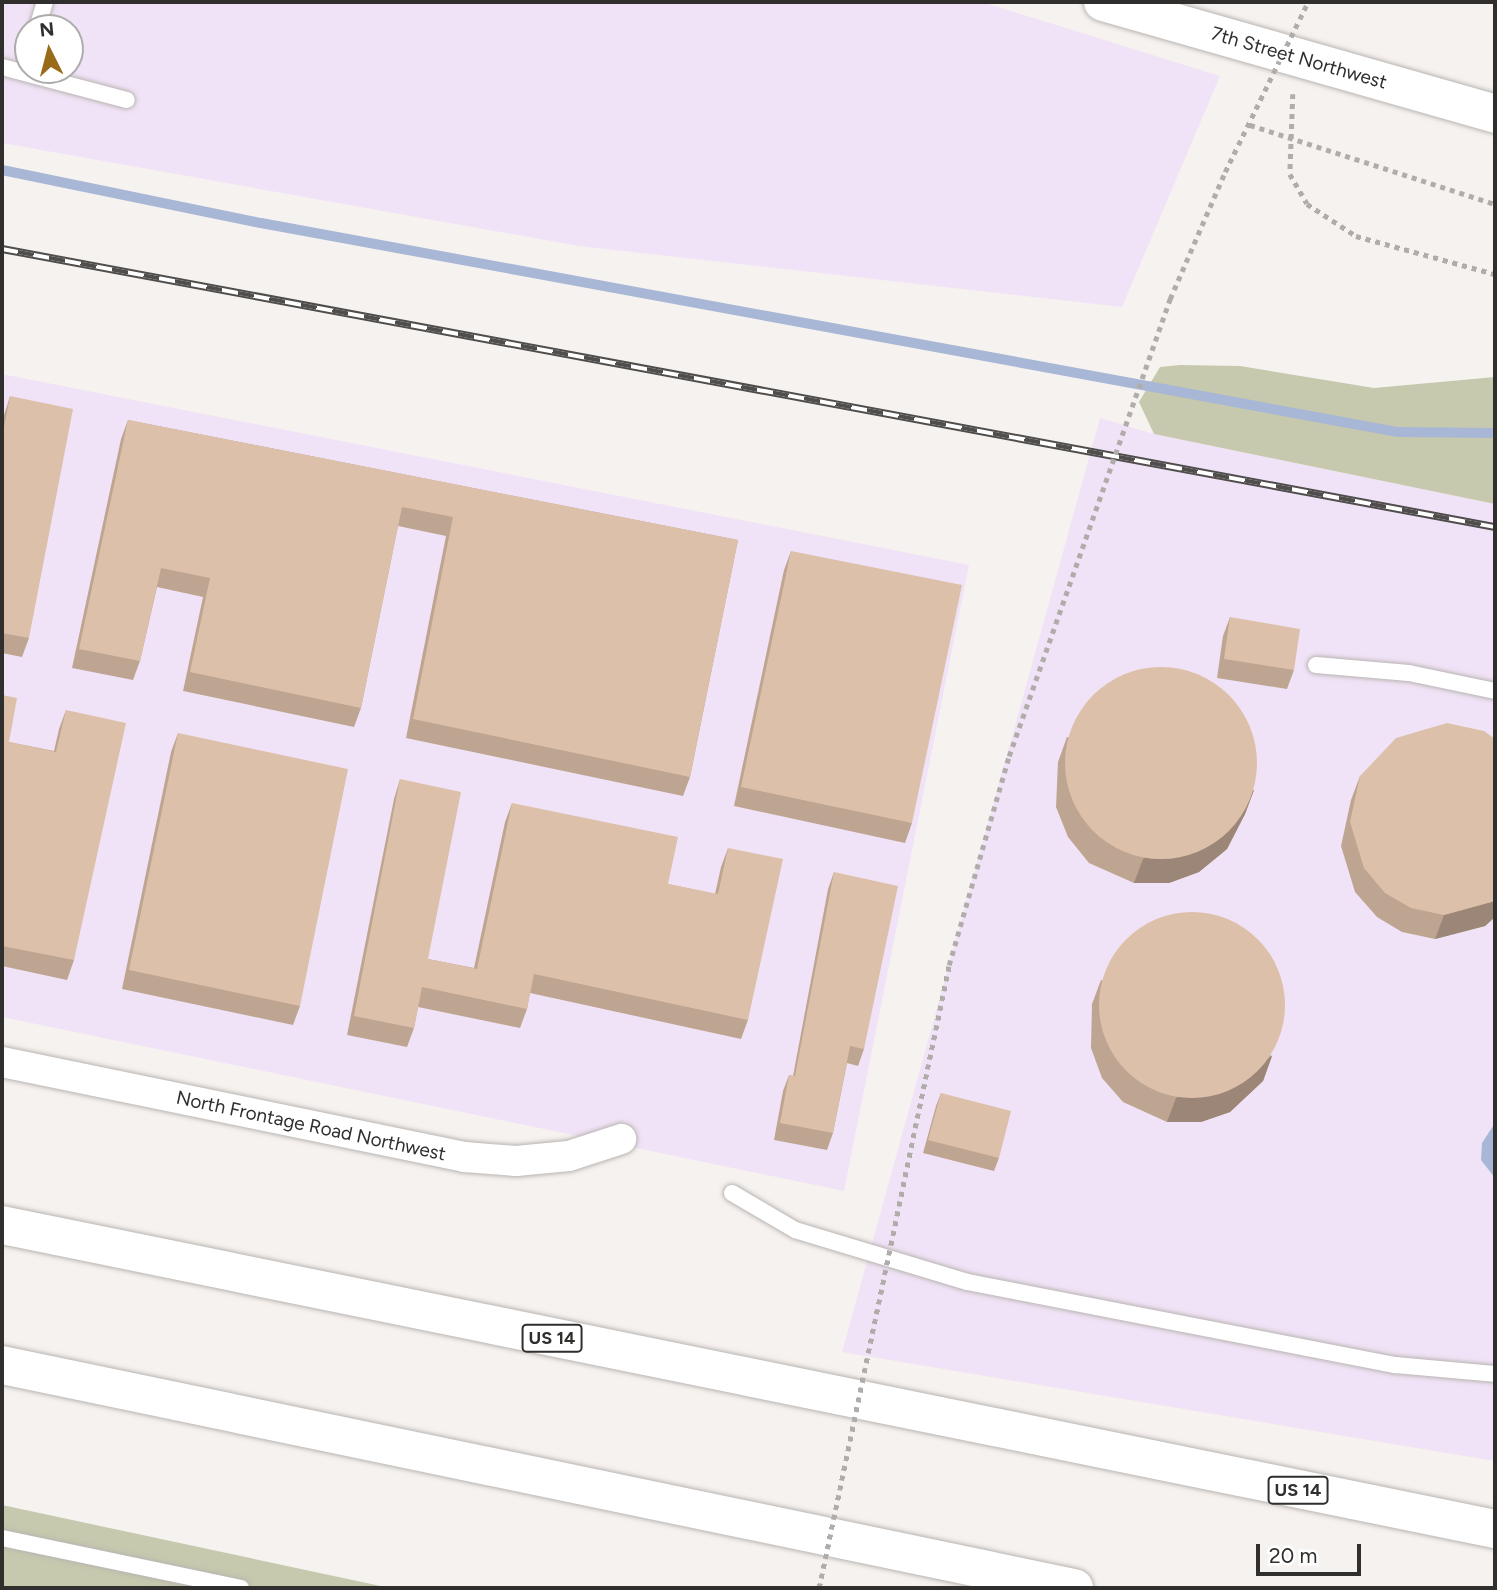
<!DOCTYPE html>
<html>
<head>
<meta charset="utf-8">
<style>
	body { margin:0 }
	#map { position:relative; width:1497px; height:1590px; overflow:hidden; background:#f6f2ef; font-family:Figtree,sans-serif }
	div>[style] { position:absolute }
	.industrial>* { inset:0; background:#f1e3f7 }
	.green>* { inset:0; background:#c6c9ad }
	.water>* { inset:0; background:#a8b7d5 }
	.stream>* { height:10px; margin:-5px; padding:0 5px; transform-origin:5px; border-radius:5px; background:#a8b7d5 }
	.path>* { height:4.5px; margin-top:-2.25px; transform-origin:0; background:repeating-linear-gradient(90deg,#afacaa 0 5px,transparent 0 10px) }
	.roads { filter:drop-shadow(0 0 2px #b9b5b2) drop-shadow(0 0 2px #b9b5b2) }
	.service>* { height:16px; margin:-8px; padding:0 8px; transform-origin:8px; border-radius:8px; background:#fff }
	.minor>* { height:30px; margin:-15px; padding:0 15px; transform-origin:15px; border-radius:15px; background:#fff }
	.tertiary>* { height:38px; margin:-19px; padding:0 19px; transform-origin:19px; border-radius:19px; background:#fff }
	.trunk>* { height:38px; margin:-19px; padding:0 19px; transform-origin:19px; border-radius:19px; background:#fff }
	.rail>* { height:8px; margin-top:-4px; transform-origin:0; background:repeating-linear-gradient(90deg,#fff 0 16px,#4f4e4c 0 32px); box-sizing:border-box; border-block:2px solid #4f4e4c }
	.path-bridge>* { height:4.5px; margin-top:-2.25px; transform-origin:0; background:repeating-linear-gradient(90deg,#afacaa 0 5px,transparent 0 10px) }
	.wall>* { inset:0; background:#bea592 }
	.shaded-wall>* { inset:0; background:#9b8677 }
	.building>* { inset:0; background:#ddc0aa }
	.round { border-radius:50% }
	span { translate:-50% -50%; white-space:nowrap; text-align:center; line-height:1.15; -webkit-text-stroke:5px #fff; paint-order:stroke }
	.shield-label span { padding:2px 5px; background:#fff; border:2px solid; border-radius:5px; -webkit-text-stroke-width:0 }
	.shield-label { font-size:18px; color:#302f2e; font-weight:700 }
	.street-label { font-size:19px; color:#302f2e }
	.frame { position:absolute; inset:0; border:4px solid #302f2e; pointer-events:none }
	.north { position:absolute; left:14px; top:14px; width:70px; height:70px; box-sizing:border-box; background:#fff; border:2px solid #acacab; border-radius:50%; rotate:354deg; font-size:19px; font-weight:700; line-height:28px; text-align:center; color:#302f2e }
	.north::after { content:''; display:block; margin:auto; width:24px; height:32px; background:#976b19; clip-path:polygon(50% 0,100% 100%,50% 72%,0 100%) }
	.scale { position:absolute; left:1256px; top:1544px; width:105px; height:32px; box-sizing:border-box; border:4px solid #302f2e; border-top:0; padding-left:9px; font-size:21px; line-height:24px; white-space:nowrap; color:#302f2e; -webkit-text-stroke:5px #fff; paint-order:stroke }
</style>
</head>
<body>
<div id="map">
	<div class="industrial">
		<i style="clip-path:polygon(evenodd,2px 2px,982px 2px,1220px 76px,1122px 307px,579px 246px,2px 143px,2px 2px,28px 28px,70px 28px,70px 70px,28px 70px,28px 28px)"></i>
		<i style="clip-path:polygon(2px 374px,969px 565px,844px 1191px,2px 1017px)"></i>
		<i style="clip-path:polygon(1100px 418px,1154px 434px,1495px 504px,1495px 1461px,842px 1352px)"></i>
	</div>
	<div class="green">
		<i style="clip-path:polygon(1180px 365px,1240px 366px,1374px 388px,1495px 377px,1495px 504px,1154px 434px,1139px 402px,1160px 367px)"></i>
		<i style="clip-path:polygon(2px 1505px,390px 1588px,2px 1588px)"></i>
	</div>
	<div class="water">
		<i style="clip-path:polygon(1495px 1123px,1495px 1178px,1481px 1160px,1482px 1143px)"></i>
	</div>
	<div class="stream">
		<i style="left:2px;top:170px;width:264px;rotate:11.6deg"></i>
		<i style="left:261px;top:223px;width:1156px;rotate:10.42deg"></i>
		<i style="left:1398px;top:432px;width:97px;rotate:0.6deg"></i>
	</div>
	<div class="path">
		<i style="left:1293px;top:94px;width:80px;rotate:92.1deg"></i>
		<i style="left:1290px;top:174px;width:34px;rotate:60deg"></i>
		<i style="left:1307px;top:204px;width:59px;rotate:33.1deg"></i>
		<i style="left:1356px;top:236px;width:144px;rotate:15.3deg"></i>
	</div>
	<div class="roads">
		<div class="service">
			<i style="left:37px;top:28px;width:27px;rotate:-73deg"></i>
			<i style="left:2px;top:67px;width:129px;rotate:14.8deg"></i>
			<i style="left:1316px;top:665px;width:93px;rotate:4.9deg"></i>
			<i style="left:1409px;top:673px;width:88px;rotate:11.8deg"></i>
			<i style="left:732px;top:1193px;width:73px;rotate:30.4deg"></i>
			<i style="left:795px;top:1230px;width:180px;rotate:16.8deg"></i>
			<i style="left:967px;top:1282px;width:436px;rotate:11deg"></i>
			<i style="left:1395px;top:1365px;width:100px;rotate:5.1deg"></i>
			<i style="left:2px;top:1538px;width:244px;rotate:11.8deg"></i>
		</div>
		<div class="minor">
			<i style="left:2px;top:1062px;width:473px;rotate:11.6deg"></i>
			<i style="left:465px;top:1157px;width:51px;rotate:4.5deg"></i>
			<i style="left:516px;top:1161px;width:53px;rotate:-5.4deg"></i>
			<i style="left:569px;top:1156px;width:55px;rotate:-18.1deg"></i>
		</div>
		<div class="tertiary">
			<i style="left:1103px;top:2px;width:408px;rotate:15.9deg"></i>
		</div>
		<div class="trunk">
			<i style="left:2px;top:1225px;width:1524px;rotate:11.51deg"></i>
			<i style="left:2px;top:1365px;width:1095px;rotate:11.75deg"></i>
		</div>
	</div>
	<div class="rail">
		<i style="left:2px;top:249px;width:1519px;rotate:10.55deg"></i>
	</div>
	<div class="path-bridge">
		<i style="left:1250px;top:125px;width:257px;rotate:17.9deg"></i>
		<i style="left:819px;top:1588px;width:636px;rotate:-78.21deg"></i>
		<i style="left:949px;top:965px;width:217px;rotate:-74deg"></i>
		<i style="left:1009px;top:756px;width:485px;rotate:-70.6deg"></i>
		<i style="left:1170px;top:299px;width:138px;rotate:-66.6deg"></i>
		<i style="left:1225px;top:172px;width:189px;rotate:-64deg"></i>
	</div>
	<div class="wall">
		<i style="clip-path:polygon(10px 396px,29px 638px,22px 657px,2px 653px,2px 422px)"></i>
		<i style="clip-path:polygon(128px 420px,738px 540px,690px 777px,683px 796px,406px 738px,446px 536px,398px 526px,361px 708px,354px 727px,183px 691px,203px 597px,157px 587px,140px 661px,133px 680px,72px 668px,121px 439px)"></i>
		<i style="clip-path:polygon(791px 551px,912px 823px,905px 843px,734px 806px,784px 570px)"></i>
		<i style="clip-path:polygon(1230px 617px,1294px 670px,1287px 689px,1217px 678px,1223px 636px)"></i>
		<i style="clip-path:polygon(2px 695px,9px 742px,54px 751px,59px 729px,66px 710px,74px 960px,67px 980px,2px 966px)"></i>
		<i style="clip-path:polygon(178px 733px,300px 1006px,293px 1025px,122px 989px,171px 752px)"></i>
		<i style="clip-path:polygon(1067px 737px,1254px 790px,1245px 814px,1227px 849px,1199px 872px,1169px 883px,1134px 883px,1089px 863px,1068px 837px,1056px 807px,1058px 762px)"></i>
		<i style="clip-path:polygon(1495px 739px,1495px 917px,1485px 926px,1435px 939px,1402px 932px,1377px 917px,1355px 892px,1341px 846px,1351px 800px,1360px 776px)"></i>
		<i style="clip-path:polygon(400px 779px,428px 959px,474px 968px,505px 822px,512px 803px,668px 884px,715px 894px,721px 867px,728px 848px,748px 1020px,741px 1039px,530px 993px,527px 1009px,520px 1028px,418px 1007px,414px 1028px,407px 1047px,347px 1035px,394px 799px)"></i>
		<i style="clip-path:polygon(834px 872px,864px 1049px,858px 1066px,847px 1063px,833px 1133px,827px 1150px,774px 1140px,783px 1091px,789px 1075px,793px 1076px,828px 889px)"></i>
		<i style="clip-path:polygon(1101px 980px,1272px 1056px,1263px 1081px,1230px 1112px,1201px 1122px,1167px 1122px,1123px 1102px,1102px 1078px,1091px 1048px,1092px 1004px)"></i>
		<i style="clip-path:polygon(941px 1093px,999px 1158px,994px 1171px,923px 1153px,936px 1106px)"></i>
	</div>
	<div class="shaded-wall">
		<i style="clip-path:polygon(1254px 790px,1245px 814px,1227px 849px,1199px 872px,1169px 883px,1134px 883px,1143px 859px)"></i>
		<i style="clip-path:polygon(1495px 901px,1495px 917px,1485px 926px,1435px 939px,1444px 915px)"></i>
		<i style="clip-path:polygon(1272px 1056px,1263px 1081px,1230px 1112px,1201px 1122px,1167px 1122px,1176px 1098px)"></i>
	</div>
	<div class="building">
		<i style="clip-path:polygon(10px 396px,73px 409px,29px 638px,2px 633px,2px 437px)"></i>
		<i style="clip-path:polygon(128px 420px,738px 540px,690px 777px,413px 719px,453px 517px,402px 507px,361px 708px,190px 672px,210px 578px,161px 568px,140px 661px,79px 649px)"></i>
		<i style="clip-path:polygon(791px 551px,962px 585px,912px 823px,741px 787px)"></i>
		<i style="clip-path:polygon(1230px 617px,1300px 629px,1294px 670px,1224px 659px)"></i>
		<i class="round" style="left:1065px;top:667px;width:192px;height:192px"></i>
		<i style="clip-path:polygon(2px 695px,17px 698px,9px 742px,56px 752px,66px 710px,126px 723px,74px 960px,2px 946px)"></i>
		<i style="clip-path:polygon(1447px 723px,1484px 731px,1495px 739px,1495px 901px,1444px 915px,1411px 908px,1385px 893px,1364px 868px,1350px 822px,1360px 776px,1396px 738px)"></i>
		<i style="clip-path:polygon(178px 733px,348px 769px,300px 1006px,129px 970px)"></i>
		<i style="clip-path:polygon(400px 779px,461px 792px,428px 959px,477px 969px,512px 803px,678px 837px,668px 884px,718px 894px,728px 848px,783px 859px,748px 1020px,534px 974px,527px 1009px,422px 987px,414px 1028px,354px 1016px)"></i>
		<i style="clip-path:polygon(834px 872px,898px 886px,864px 1049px,850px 1046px,833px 1133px,780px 1123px,789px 1075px,795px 1076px)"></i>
		<i class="round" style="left:1099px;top:912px;width:186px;height:186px"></i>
		<i style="clip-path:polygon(941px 1093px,1011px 1111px,999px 1158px,928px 1140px)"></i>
	</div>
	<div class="shield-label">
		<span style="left:552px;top:1338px">US 14</span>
		<span style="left:1298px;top:1490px">US 14</span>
	</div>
	<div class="street-label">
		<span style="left:1299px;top:58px;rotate:16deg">7th Street Northwest</span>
		<span style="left:311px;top:1126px;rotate:12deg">North Frontage Road Northwest</span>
	</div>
	<div class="frame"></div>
	<div class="north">N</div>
	<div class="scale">20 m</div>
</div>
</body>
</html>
